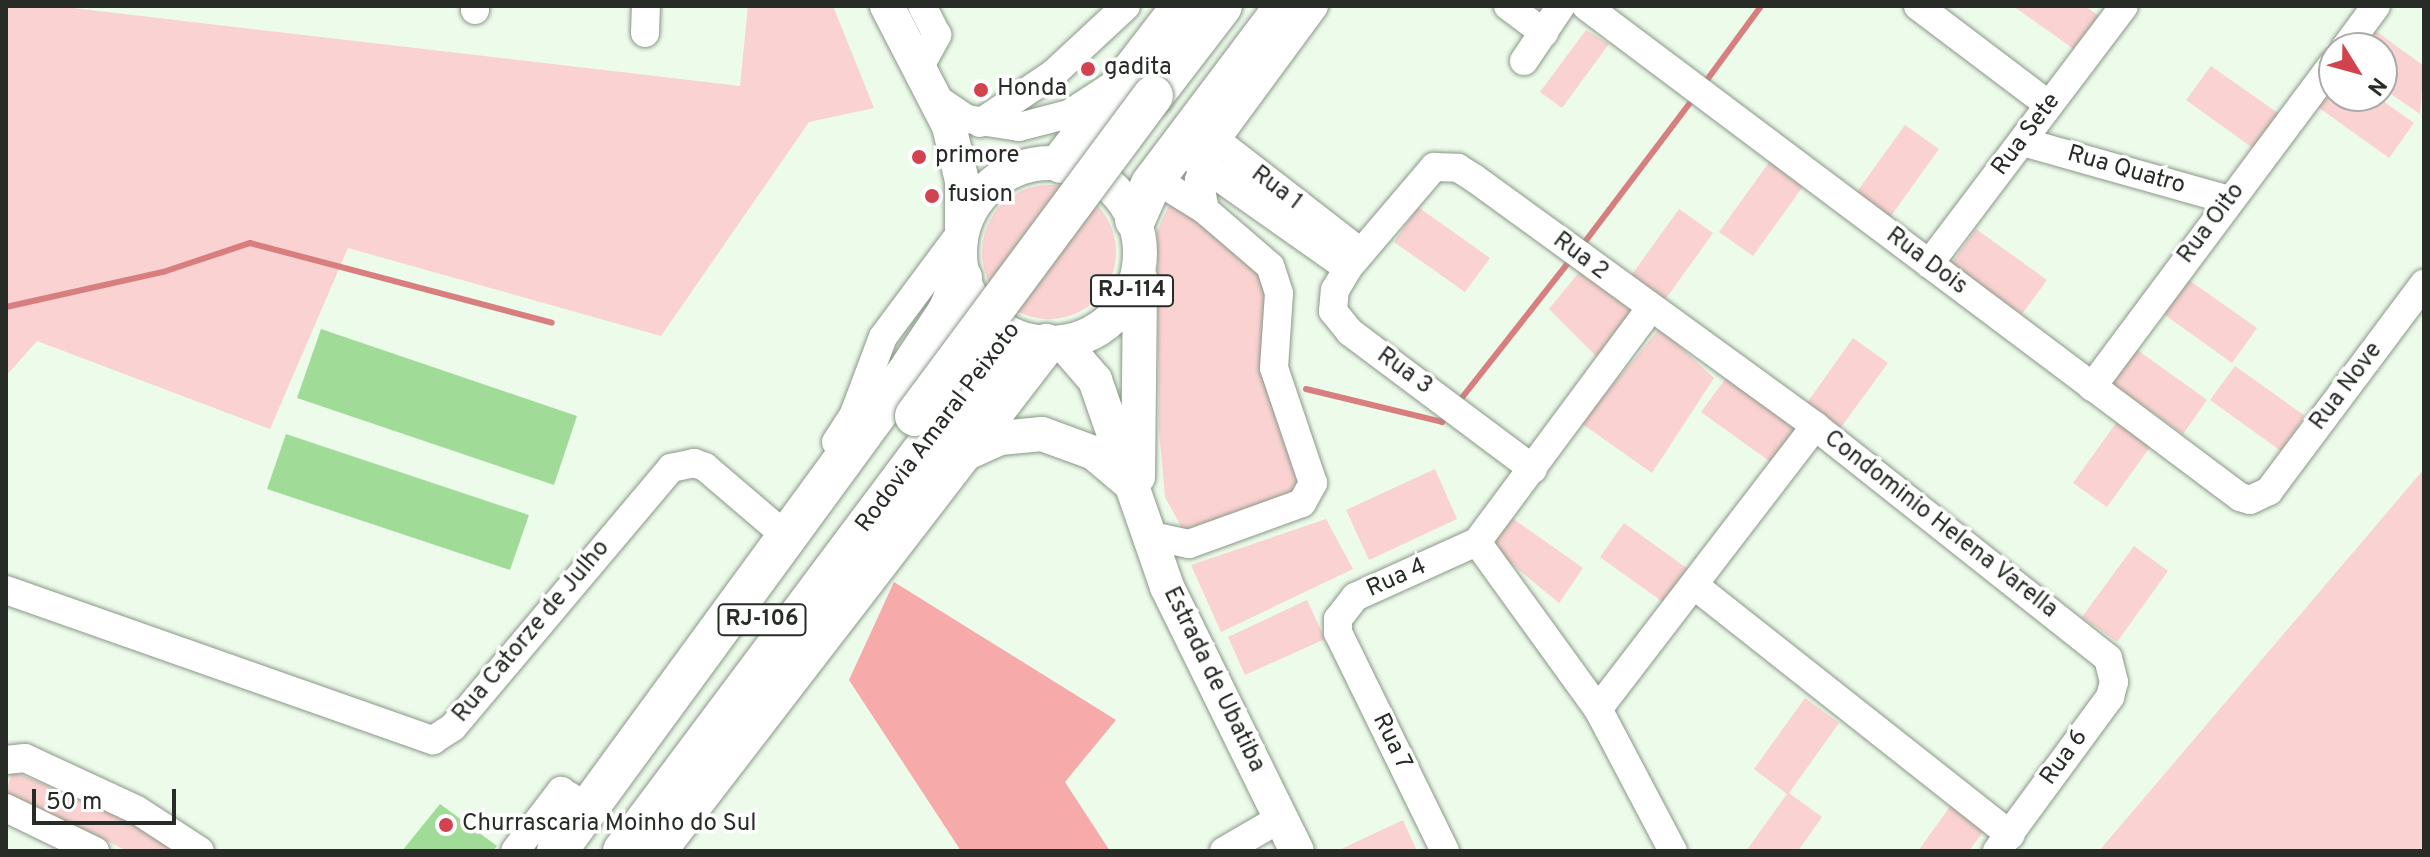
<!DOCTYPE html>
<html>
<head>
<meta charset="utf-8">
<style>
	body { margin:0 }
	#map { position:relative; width:2430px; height:857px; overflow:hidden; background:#edfbeb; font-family:Overpass,sans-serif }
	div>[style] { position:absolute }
	.green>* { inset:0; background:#f9d2d1 }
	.round { border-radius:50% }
	.forest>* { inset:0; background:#f6aaaa }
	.stream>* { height:6px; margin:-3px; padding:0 3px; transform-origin:3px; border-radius:3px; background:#d87e7f }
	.building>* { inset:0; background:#a0dc97 }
	.roads { filter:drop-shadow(0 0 2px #8a9788) drop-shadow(0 0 2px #8a9788) }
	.minor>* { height:28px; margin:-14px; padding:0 14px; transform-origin:14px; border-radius:14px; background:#fff }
	.major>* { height:34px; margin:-17px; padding:0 17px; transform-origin:17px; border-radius:17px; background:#fff }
	.major>.ring { margin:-17px; padding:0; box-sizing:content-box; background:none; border:34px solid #fff; border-radius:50% }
	.highway>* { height:40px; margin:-20px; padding:0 20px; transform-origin:20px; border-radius:20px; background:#fff }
	.bridges { filter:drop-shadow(0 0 2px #8a9788) drop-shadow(0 0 2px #8a9788) }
	.highway-bridge>* { height:40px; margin:-20px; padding:0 20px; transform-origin:20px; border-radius:20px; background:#fff }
	.dots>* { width:22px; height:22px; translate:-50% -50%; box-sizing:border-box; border:4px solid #fff; border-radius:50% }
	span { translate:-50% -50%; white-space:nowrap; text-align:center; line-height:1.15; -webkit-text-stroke:7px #fff; paint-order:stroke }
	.shield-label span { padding:2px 6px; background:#fff; border:2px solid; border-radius:6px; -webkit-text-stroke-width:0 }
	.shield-label { font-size:22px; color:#272c26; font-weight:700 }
	.poi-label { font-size:24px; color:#272c26 }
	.left { translate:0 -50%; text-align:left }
	.street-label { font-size:24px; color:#272c26 }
	.frame { position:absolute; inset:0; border:8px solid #272c26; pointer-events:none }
	.north { position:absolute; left:2318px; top:32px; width:80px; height:80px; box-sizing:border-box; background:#fff; border:2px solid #a9aba8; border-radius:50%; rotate:127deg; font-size:22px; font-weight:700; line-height:32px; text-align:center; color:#272c26 }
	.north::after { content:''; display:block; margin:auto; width:28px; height:36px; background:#d2424f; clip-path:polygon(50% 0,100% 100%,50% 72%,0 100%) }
	.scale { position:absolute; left:32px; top:789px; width:144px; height:36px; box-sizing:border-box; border:4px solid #272c26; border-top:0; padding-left:10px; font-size:24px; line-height:28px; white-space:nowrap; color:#272c26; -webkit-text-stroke:6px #fff; paint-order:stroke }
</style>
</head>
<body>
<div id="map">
	<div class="green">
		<i style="clip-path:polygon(6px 6px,56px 6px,740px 86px,748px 6px,833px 6px,874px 108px,809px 122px,661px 336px,348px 248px,270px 429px,37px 341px,6px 376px)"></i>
		<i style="clip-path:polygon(2013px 6px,2085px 6px,2102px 18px,2078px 52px)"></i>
		<i style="clip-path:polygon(2373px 29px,2424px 66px,2420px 114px,2382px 88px,2382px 48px,2360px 48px)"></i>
		<i style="clip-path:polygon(1586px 30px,1609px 44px,1562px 108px,1540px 92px)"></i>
		<i style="clip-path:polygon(2211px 66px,2282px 116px,2257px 151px,2186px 100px)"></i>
		<i style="clip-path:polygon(2334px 85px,2334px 96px,2376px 96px,2414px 123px,2389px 158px,2318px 107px)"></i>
		<i style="clip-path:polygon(1905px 125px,1939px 149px,1888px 220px,1854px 196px)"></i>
		<i style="clip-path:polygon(1770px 161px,1804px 185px,1753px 256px,1719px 232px)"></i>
		<i class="round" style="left:982px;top:185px;width:134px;height:134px"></i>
		<i style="clip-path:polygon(1171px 201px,1250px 259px,1267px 283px,1298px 484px,1291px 495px,1183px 530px,1165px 497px,1159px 429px,1157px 231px)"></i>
		<i style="clip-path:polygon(1418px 207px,1490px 258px,1465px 292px,1394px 242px)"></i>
		<i style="clip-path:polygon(1679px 209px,1713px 233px,1662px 304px,1628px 280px)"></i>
		<i style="clip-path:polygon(1976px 229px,2047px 280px,2022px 314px,1951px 264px)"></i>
		<i style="clip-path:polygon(1581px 270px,1638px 309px,1597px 357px,1549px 309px)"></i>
		<i style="clip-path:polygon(2186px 278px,2257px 328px,2232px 363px,2161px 312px)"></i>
		<i style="clip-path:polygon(1660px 328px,1714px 378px,1652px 473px,1581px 423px)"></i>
		<i style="clip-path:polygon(1853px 338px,1888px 363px,1836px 434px,1802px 410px)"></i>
		<i style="clip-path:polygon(2136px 349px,2207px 400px,2183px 434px,2112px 384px)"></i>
		<i style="clip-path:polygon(2235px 366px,2305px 416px,2281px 451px,2210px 400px)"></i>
		<i style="clip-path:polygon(1726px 378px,1797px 429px,1772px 463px,1701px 412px)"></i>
		<i style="clip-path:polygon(2124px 412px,2158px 436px,2107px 507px,2073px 483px)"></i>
		<i style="clip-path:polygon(1435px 469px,1457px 519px,1369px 560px,1346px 510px)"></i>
		<i style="clip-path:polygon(2424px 469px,2424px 851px,2099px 851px)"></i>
		<i style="clip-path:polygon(1512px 518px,1583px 568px,1559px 603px,1491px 547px)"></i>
		<i style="clip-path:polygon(1326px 519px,1353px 569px,1221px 632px,1191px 565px)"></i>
		<i style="clip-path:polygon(1624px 523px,1695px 574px,1671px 608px,1600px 557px)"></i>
		<i style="clip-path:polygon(2134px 546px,2168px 571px,2117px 642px,2082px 617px)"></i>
		<i style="clip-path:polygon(1307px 600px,1325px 639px,1245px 675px,1228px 637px)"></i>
		<i style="clip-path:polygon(1805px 698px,1839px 723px,1789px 793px,1822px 817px,1798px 851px,1746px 851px,1787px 794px,1754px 769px)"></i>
		<i style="clip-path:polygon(12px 771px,152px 829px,178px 851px,128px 851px,6px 794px)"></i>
		<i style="clip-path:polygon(1954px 801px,1988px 825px,1969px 851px,1918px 851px)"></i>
		<i style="clip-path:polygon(1403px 820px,1417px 851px,1337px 851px)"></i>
	</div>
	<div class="forest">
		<i style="clip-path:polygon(894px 582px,1116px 720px,1065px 782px,1110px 851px,961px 851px,849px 680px)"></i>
	</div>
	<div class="stream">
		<i style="left:1704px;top:84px;width:97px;rotate:-53.8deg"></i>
		<i style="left:1581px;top:247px;width:189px;rotate:-52.9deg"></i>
		<i style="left:6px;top:307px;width:161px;rotate:-12.6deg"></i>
		<i style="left:163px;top:272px;width:92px;rotate:-18.4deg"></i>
		<i style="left:250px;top:243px;width:312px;rotate:14.8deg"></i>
		<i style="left:1306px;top:389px;width:140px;rotate:13.6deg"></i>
		<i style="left:1442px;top:422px;width:8px;rotate:-50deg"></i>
		<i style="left:1457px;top:404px;width:184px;rotate:-51.8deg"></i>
	</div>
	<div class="building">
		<i style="clip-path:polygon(321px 329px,577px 416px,554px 485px,297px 398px)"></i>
		<i style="clip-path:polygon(286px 434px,529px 515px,510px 570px,267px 489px)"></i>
		<i style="clip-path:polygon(440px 804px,497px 846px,493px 851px,402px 851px)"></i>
	</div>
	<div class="roads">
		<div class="minor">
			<i style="left:1508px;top:6px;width:45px;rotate:36.9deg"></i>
			<i style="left:1586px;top:6px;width:818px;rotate:36.9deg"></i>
			<i style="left:2240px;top:497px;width:10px;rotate:17deg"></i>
			<i style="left:2250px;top:500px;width:21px;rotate:-25deg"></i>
			<i style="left:2269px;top:491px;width:259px;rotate:-53.2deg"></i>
			<i style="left:1918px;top:6px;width:164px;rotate:37.1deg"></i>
			<i style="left:475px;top:10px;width:4px;rotate:-90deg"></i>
			<i style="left:645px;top:33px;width:27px;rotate:-88deg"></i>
			<i style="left:2345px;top:48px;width:52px;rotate:-53.6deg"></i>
			<i style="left:1524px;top:61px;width:66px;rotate:-56.1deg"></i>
			<i style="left:919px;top:68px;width:38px;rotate:-61deg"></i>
			<i style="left:937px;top:35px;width:33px;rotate:-117deg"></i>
			<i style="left:933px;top:96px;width:41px;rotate:34.1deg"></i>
			<i style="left:967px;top:119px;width:53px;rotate:8.7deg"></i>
			<i style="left:1019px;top:127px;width:52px;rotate:-14.6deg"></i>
			<i style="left:1069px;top:114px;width:48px;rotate:-33deg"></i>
			<i style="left:980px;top:123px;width:89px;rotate:-34deg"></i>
			<i style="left:1054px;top:73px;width:98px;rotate:-42.9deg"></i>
			<i style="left:1203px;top:130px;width:199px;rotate:37.8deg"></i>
			<i style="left:2023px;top:142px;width:215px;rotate:15.7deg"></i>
			<i style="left:1189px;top:156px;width:194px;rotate:35.2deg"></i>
			<i style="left:1205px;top:210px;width:31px;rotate:-101deg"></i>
			<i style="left:1199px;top:180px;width:37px;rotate:-70deg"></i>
			<i style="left:1212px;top:145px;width:172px;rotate:-53.7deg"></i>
			<i style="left:1929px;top:264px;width:323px;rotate:-52.9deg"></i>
			<i style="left:2092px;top:387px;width:405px;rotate:-53.3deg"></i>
			<i style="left:836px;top:442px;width:33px;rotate:-57deg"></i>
			<i style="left:854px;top:414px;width:82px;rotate:-69.4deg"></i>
			<i style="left:883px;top:337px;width:132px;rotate:-53.3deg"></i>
			<i style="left:1533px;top:469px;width:229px;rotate:-143.2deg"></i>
			<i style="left:1350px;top:332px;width:27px;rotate:-129deg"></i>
			<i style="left:1333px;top:311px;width:21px;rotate:-85deg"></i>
			<i style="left:1335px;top:290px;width:26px;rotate:-59deg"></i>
			<i style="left:1348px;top:268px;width:133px;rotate:-49.6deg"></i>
			<i style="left:1434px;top:167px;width:24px;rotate:2deg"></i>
			<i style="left:1458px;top:168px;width:19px;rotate:32deg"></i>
			<i style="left:1474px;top:178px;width:422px;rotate:36deg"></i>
			<i style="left:1815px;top:426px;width:374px;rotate:38.4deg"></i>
			<i style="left:2108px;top:658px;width:25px;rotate:76deg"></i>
			<i style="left:2114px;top:682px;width:16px;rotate:105deg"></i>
			<i style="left:2110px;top:697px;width:191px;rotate:126.3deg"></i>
			<i style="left:1147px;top:535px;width:43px;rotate:12.1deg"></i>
			<i style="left:1189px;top:544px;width:120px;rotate:-19.9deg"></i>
			<i style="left:1302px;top:503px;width:23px;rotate:-61deg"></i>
			<i style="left:1313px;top:483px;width:121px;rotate:-108.7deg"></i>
			<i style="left:1274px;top:368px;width:75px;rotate:-86.2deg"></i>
			<i style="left:1279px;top:293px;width:28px;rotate:-108deg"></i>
			<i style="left:1270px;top:266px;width:86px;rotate:-139.3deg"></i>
			<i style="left:1205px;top:210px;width:40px;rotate:-148deg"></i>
			<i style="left:1171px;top:189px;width:21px;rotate:-166deg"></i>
			<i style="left:1477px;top:542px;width:206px;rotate:54.1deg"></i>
			<i style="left:1598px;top:709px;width:161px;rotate:62.2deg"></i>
			<i style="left:1695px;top:586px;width:402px;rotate:38.3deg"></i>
			<i style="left:6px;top:590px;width:453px;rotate:19.4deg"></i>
			<i style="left:433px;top:740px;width:24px;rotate:-33deg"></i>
			<i style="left:453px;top:727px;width:339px;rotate:-49.9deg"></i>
			<i style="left:671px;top:468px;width:24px;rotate:-12deg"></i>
			<i style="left:694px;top:463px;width:12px;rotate:20deg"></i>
			<i style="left:705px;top:467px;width:109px;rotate:40.5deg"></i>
			<i style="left:1598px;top:709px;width:357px;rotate:-52.5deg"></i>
			<i style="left:6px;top:760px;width:19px;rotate:-6deg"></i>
			<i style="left:25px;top:758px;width:123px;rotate:24.9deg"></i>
			<i style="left:137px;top:810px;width:75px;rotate:33.1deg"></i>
			<i style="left:6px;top:808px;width:99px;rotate:25.8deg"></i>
			<i style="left:515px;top:851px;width:76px;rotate:-52.5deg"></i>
			<i style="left:561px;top:791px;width:31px;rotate:32deg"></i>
			<i style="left:1224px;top:851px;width:66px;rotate:-30.1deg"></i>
			<i style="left:1445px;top:851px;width:243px;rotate:-116.1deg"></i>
			<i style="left:1338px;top:633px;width:14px;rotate:-90deg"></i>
			<i style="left:1338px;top:619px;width:28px;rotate:-52deg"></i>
			<i style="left:1355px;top:597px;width:134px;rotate:-24.3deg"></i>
			<i style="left:1477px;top:542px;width:290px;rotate:-53.4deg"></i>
		</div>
		<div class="major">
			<i style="left:887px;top:6px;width:135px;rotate:62.7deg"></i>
			<i style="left:949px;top:126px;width:57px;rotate:76.7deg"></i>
			<i style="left:962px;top:181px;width:46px;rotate:90deg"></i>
			<i class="ring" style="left:960px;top:163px;width:146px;height:146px"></i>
			<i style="left:1063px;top:343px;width:49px;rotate:49.1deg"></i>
			<i style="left:1095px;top:380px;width:219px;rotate:70.8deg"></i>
			<i style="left:1167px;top:587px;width:294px;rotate:63.8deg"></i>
			<i style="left:958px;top:457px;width:46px;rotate:-24.3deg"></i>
			<i style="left:1000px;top:438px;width:42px;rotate:-5.4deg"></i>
			<i style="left:1042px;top:434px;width:55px;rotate:20.1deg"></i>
			<i style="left:1094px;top:453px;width:43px;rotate:40.3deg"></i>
			<i style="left:1138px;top:477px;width:199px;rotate:-89.4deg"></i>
		</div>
		<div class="highway">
			<i style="left:1153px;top:96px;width:113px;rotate:-52.5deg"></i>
			<i style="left:1061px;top:163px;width:198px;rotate:-52.4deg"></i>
			<i style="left:1135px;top:220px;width:39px;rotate:-66deg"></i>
			<i style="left:1151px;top:184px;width:223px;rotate:-53deg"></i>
			<i style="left:557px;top:851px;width:591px;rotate:-53.81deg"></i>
			<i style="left:906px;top:374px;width:76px;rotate:-56.3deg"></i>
			<i style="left:948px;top:311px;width:36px;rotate:-67deg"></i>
			<i style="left:623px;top:851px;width:634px;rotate:-53.2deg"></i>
			<i style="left:656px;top:851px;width:640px;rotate:-52.43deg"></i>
		</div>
	</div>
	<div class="bridges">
		<div class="highway-bridge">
			<i style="left:915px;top:416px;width:399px;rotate:-53.4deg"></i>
		</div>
	</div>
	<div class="dots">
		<i style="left:1088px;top:69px;background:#d2424f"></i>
		<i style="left:981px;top:90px;background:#d2424f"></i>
		<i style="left:919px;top:157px;background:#d2424f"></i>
		<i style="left:932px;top:196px;background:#d2424f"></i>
		<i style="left:446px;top:825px;background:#d2424f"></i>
	</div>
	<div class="shield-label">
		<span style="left:1132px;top:291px">RJ-114</span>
		<span style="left:762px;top:620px">RJ-106</span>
	</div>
	<div class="poi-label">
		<span class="left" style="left:1104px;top:69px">gadita</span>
		<span class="left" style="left:997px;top:90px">Honda</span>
		<span class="left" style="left:935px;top:157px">primore</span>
		<span class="left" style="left:948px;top:196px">fusion</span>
		<span class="left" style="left:462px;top:825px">Churrascaria Moinho do Sul</span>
	</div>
	<div class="street-label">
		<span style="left:2027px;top:135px;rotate:-53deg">Rua Sete</span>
		<span style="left:2126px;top:171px;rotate:16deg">Rua Quatro</span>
		<span style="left:1276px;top:189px;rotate:37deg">Rua 1</span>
		<span style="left:2212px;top:224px;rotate:-53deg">Rua Oito</span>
		<span style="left:1580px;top:257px;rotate:37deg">Rua 2</span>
		<span style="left:1926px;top:262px;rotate:37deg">Rua Dois</span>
		<span style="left:1404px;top:372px;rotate:36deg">Rua 3</span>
		<span style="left:2347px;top:387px;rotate:-53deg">Rua Nove</span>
		<span style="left:939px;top:428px;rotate:-53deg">Rodovia Amaral Peixoto</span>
		<span style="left:1940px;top:525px;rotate:38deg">Condominio Helena Varella</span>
		<span style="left:1397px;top:579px;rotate:-24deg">Rua 4</span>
		<span style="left:532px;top:632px;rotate:-50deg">Rua Catorze de Julho</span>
		<span style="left:1213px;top:680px;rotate:64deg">Estrada de Ubatiba</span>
		<span style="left:1391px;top:742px;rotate:64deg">Rua 7</span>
		<span style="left:2065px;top:758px;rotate:-54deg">Rua 6</span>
	</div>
	<div class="frame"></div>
	<div class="north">N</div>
	<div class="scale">50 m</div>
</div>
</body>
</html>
